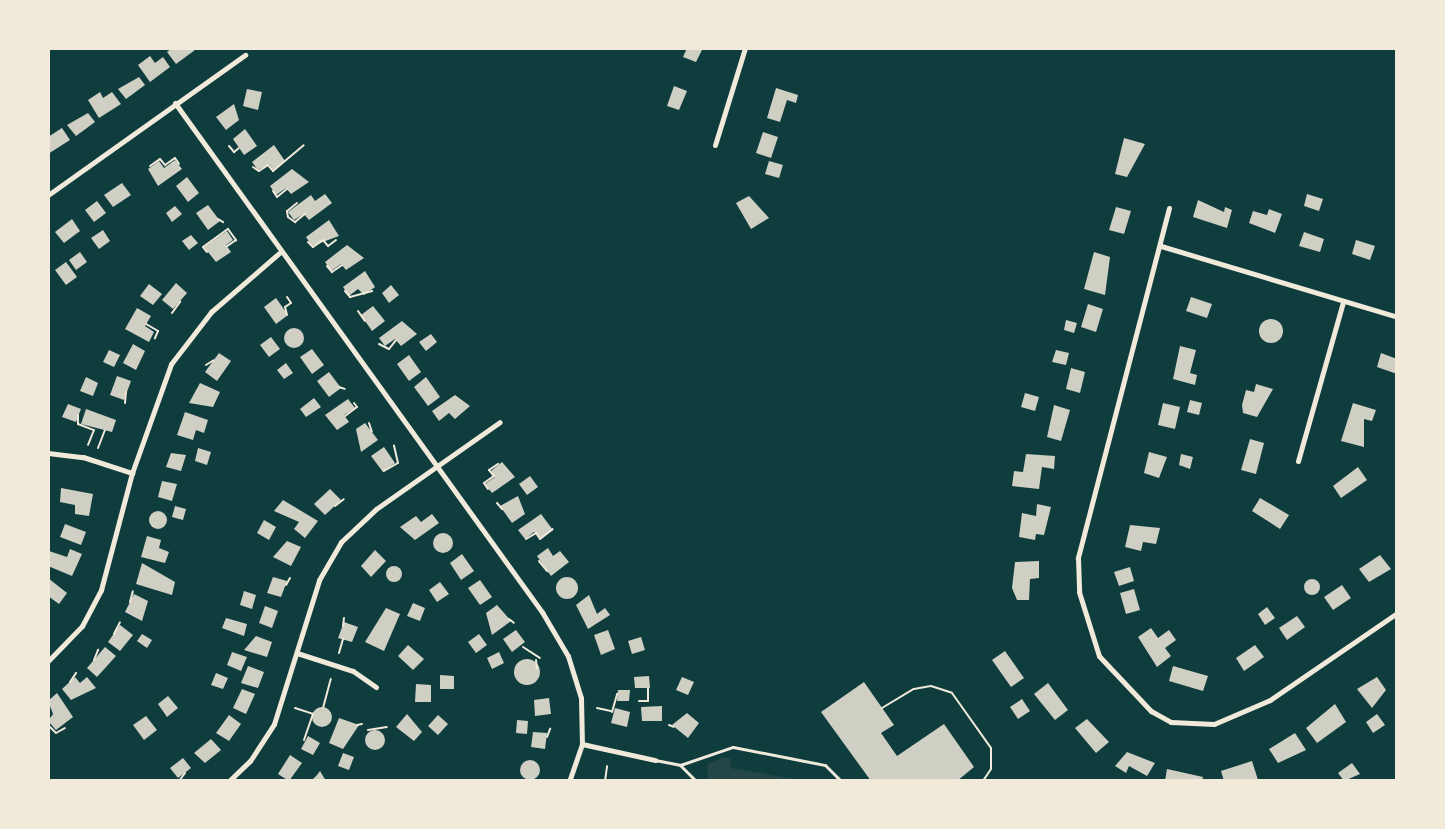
<!DOCTYPE html>
<html>
<head>
<meta charset="utf-8">
<style>
	body { margin:0 }
	#map { position:relative; width:1445px; height:829px; overflow:hidden; background:#0f3d3e; font-family:Barlow,sans-serif }
	div>[style] { position:absolute }
	.green>* { inset:0; background:#244646 }
	.building>* { inset:0; background:#cfcfc3 }
	.round { border-radius:50% }
	.path>* { height:2px; margin:-1px; padding:0 1px; transform-origin:1px; border-radius:1px; background:#f1e9da }
	.service>* { height:3px; margin:-1.5px; padding:0 1.5px; transform-origin:1.5px; border-radius:1.5px; background:#f1e9da }
	.minor>* { height:5px; margin:-2.5px; padding:0 2.5px; transform-origin:2.5px; border-radius:2.5px; background:#f1e9da }
	span { translate:-50% -50%; white-space:nowrap; text-align:center; line-height:1.15; -webkit-text-stroke:8px #f1e9da; paint-order:stroke }
	.frame { position:absolute; inset:0; border:50px solid #f1e9da; pointer-events:none }
</style>
</head>
<body>
<div id="map">
	<div class="green">
		<i style="clip-path:polygon(724px 757px,731px 759px,730px 768px,806px 781px,707px 781px,708px 764px)"></i>
	</div>
	<div class="building">
		<i style="clip-path:polygon(172px 48px,194px 48px,195px 50px,176px 64px,167px 52px)"></i>
		<i style="clip-path:polygon(687px 48px,703px 48px,696px 62px,683px 57px)"></i>
		<i style="clip-path:polygon(150px 56px,155px 63px,163px 57px,170px 67px,150px 82px,138px 65px)"></i>
		<i style="clip-path:polygon(139px 77px,145px 85px,126px 99px,118px 89px)"></i>
		<i style="clip-path:polygon(674px 86px,687px 91px,679px 110px,667px 106px)"></i>
		<i style="clip-path:polygon(776px 88px,798px 95px,796px 103px,787px 100px,780px 122px,767px 118px)"></i>
		<i style="clip-path:polygon(247px 89px,262px 92px,258px 110px,243px 106px)"></i>
		<i style="clip-path:polygon(100px 92px,103px 98px,112px 92px,121px 104px,99px 118px,88px 100px)"></i>
		<i style="clip-path:polygon(234px 104px,239px 120px,226px 130px,216px 117px)"></i>
		<i style="clip-path:polygon(88px 113px,95px 122px,76px 136px,67px 125px)"></i>
		<i style="clip-path:polygon(62px 128px,70px 140px,48px 154px,48px 137px)"></i>
		<i style="clip-path:polygon(245px 129px,257px 146px,244px 155px,233px 139px)"></i>
		<i style="clip-path:polygon(763px 132px,778px 137px,771px 158px,756px 153px)"></i>
		<i style="clip-path:polygon(1124px 138px,1145px 144px,1127px 177px,1115px 174px)"></i>
		<i style="clip-path:polygon(274px 145px,285px 161px,273px 170px,269px 164px,258px 170px,252px 162px)"></i>
		<i style="clip-path:polygon(175px 160px,182px 169px,158px 186px,148px 169px,159px 161px,164px 168px)"></i>
		<i style="clip-path:polygon(769px 161px,783px 165px,779px 178px,765px 174px)"></i>
		<i style="clip-path:polygon(292px 169px,309px 182px,291px 194px,286px 188px,276px 195px,270px 186px)"></i>
		<i style="clip-path:polygon(187px 177px,199px 193px,188px 202px,176px 186px)"></i>
		<i style="clip-path:polygon(122px 183px,131px 195px,113px 207px,104px 195px)"></i>
		<i style="clip-path:polygon(325px 194px,332px 203px,309px 220px,304px 214px,294px 220px,288px 212px,311px 195px,315px 201px)"></i>
		<i style="clip-path:polygon(1307px 194px,1323px 199px,1319px 211px,1304px 206px)"></i>
		<i style="clip-path:polygon(749px 196px,769px 218px,751px 229px,736px 203px)"></i>
		<i style="clip-path:polygon(1198px 200px,1224px 212px,1225px 207px,1232px 210px,1227px 228px,1193px 217px)"></i>
		<i style="clip-path:polygon(97px 201px,106px 213px,94px 222px,85px 210px)"></i>
		<i style="clip-path:polygon(208px 205px,220px 221px,208px 230px,196px 213px)"></i>
		<i style="clip-path:polygon(175px 206px,182px 214px,172px 222px,166px 213px)"></i>
		<i style="clip-path:polygon(1116px 207px,1131px 211px,1124px 234px,1109px 230px)"></i>
		<i style="clip-path:polygon(1269px 209px,1282px 214px,1275px 233px,1249px 223px,1253px 211px,1267px 215px)"></i>
		<i style="clip-path:polygon(72px 219px,80px 231px,64px 243px,55px 232px)"></i>
		<i style="clip-path:polygon(329px 220px,339px 236px,312px 246px,306px 237px)"></i>
		<i style="clip-path:polygon(103px 230px,110px 241px,99px 249px,91px 238px)"></i>
		<i style="clip-path:polygon(227px 231px,233px 240px,226px 245px,231px 252px,216px 262px,204px 247px)"></i>
		<i style="clip-path:polygon(1304px 232px,1324px 239px,1320px 252px,1299px 246px)"></i>
		<i style="clip-path:polygon(191px 235px,198px 243px,189px 250px,182px 241px)"></i>
		<i style="clip-path:polygon(1356px 240px,1375px 246px,1370px 260px,1352px 254px)"></i>
		<i style="clip-path:polygon(347px 245px,364px 258px,346px 270px,341px 264px,331px 271px,325px 262px)"></i>
		<i style="clip-path:polygon(80px 252px,87px 262px,76px 270px,69px 260px)"></i>
		<i style="clip-path:polygon(1094px 252px,1110px 257px,1105px 295px,1084px 289px)"></i>
		<i style="clip-path:polygon(66px 262px,77px 277px,66px 285px,55px 270px)"></i>
		<i style="clip-path:polygon(365px 271px,375px 287px,364px 295px,358px 289px,349px 296px,343px 287px)"></i>
		<i style="clip-path:polygon(176px 283px,187px 293px,173px 309px,162px 300px)"></i>
		<i style="clip-path:polygon(149px 284px,162px 294px,153px 305px,140px 296px)"></i>
		<i style="clip-path:polygon(391px 285px,399px 295px,389px 303px,382px 293px)"></i>
		<i style="clip-path:polygon(1191px 297px,1212px 304px,1207px 318px,1186px 311px)"></i>
		<i style="clip-path:polygon(276px 298px,288px 315px,276px 324px,264px 307px)"></i>
		<i style="clip-path:polygon(1088px 304px,1103px 309px,1096px 332px,1081px 327px)"></i>
		<i style="clip-path:polygon(373px 306px,385px 321px,372px 331px,361px 315px)"></i>
		<i style="clip-path:polygon(137px 308px,151px 316px,145px 326px,154px 332px,149px 342px,125px 329px)"></i>
		<i class="round" style="left:1259px;top:319px;width:24px;height:24px"></i>
		<i style="clip-path:polygon(1066px 320px,1077px 323px,1074px 333px,1064px 330px)"></i>
		<i style="clip-path:polygon(402px 321px,417px 334px,401px 346px,395px 339px,385px 346px,379px 338px)"></i>
		<i class="round" style="left:284px;top:328px;width:20px;height:20px"></i>
		<i style="clip-path:polygon(431px 334px,437px 342px,426px 351px,419px 342px)"></i>
		<i style="clip-path:polygon(271px 337px,280px 349px,269px 357px,260px 345px)"></i>
		<i style="clip-path:polygon(133px 344px,145px 351px,136px 370px,123px 363px)"></i>
		<i style="clip-path:polygon(1180px 346px,1196px 350px,1190px 373px,1197px 375px,1195px 385px,1173px 379px)"></i>
		<i style="clip-path:polygon(312px 349px,324px 365px,312px 374px,300px 357px)"></i>
		<i style="clip-path:polygon(109px 350px,120px 355px,114px 367px,103px 362px)"></i>
		<i style="clip-path:polygon(1056px 350px,1069px 353px,1066px 365px,1052px 362px)"></i>
		<i style="clip-path:polygon(219px 353px,231px 361px,217px 381px,205px 372px)"></i>
		<i style="clip-path:polygon(1381px 353px,1397px 359px,1397px 374px,1377px 367px)"></i>
		<i style="clip-path:polygon(409px 355px,421px 372px,409px 381px,397px 364px)"></i>
		<i style="clip-path:polygon(286px 363px,293px 373px,284px 379px,277px 370px)"></i>
		<i style="clip-path:polygon(1071px 368px,1085px 372px,1080px 393px,1066px 389px)"></i>
		<i style="clip-path:polygon(329px 372px,341px 388px,329px 397px,317px 381px)"></i>
		<i style="clip-path:polygon(117px 376px,131px 381px,124px 400px,110px 395px)"></i>
		<i style="clip-path:polygon(86px 377px,98px 383px,93px 396px,80px 391px)"></i>
		<i style="clip-path:polygon(426px 377px,440px 397px,428px 406px,414px 387px)"></i>
		<i style="clip-path:polygon(200px 383px,220px 392px,213px 407px,189px 403px)"></i>
		<i style="clip-path:polygon(1256px 384px,1273px 389px,1257px 417px,1243px 413px,1242px 405px,1246px 390px,1254px 392px)"></i>
		<i style="clip-path:polygon(1025px 393px,1039px 397px,1035px 411px,1021px 407px)"></i>
		<i style="clip-path:polygon(455px 395px,470px 406px,455px 419px,449px 413px,439px 421px,432px 411px)"></i>
		<i style="clip-path:polygon(314px 398px,321px 407px,306px 417px,300px 409px)"></i>
		<i style="clip-path:polygon(348px 399px,355px 408px,344px 415px,349px 422px,337px 430px,325px 415px)"></i>
		<i style="clip-path:polygon(1190px 400px,1202px 403px,1199px 415px,1187px 412px)"></i>
		<i style="clip-path:polygon(1163px 403px,1180px 407px,1175px 429px,1158px 425px)"></i>
		<i style="clip-path:polygon(1353px 403px,1376px 410px,1372px 421px,1364px 419px,1364px 447px,1341px 441px)"></i>
		<i style="clip-path:polygon(68px 404px,81px 409px,76px 422px,62px 417px)"></i>
		<i style="clip-path:polygon(1054px 405px,1070px 410px,1061px 441px,1047px 437px)"></i>
		<i style="clip-path:polygon(86px 409px,116px 420px,112px 432px,81px 424px)"></i>
		<i style="clip-path:polygon(185px 412px,208px 420px,204px 433px,196px 430px,193px 440px,177px 435px)"></i>
		<i style="clip-path:polygon(365px 423px,378px 440px,361px 452px,356px 429px)"></i>
		<i style="clip-path:polygon(1250px 439px,1264px 443px,1256px 474px,1241px 470px)"></i>
		<i style="clip-path:polygon(384px 447px,395px 463px,383px 472px,371px 456px)"></i>
		<i style="clip-path:polygon(198px 448px,211px 452px,207px 465px,195px 461px)"></i>
		<i style="clip-path:polygon(1149px 452px,1167px 457px,1159px 478px,1144px 473px)"></i>
		<i style="clip-path:polygon(171px 453px,186px 455px,181px 471px,166px 467px)"></i>
		<i style="clip-path:polygon(1026px 454px,1055px 456px,1054px 469px,1042px 467px,1039px 489px,1012px 486px,1014px 471px,1023px 472px)"></i>
		<i style="clip-path:polygon(1181px 454px,1193px 457px,1190px 469px,1179px 465px)"></i>
		<i style="clip-path:polygon(502px 462px,515px 477px,492px 493px,485px 484px,495px 477px,491px 471px)"></i>
		<i style="clip-path:polygon(1358px 467px,1367px 480px,1341px 498px,1333px 486px)"></i>
		<i style="clip-path:polygon(530px 476px,538px 487px,527px 495px,519px 484px)"></i>
		<i style="clip-path:polygon(162px 481px,177px 484px,172px 501px,158px 497px)"></i>
		<i style="clip-path:polygon(61px 488px,93px 494px,89px 516px,75px 514px,75px 505px,60px 502px)"></i>
		<i style="clip-path:polygon(330px 489px,341px 500px,325px 515px,314px 504px)"></i>
		<i style="clip-path:polygon(518px 496px,525px 514px,512px 523px,500px 506px)"></i>
		<i style="clip-path:polygon(1260px 498px,1289px 515px,1280px 529px,1252px 511px)"></i>
		<i style="clip-path:polygon(283px 500px,318px 521px,305px 538px,294px 529px,299px 522px,274px 511px)"></i>
		<i style="clip-path:polygon(1037px 504px,1051px 507px,1044px 535px,1036px 534px,1035px 540px,1019px 537px,1022px 513px,1036px 516px)"></i>
		<i style="clip-path:polygon(175px 506px,186px 509px,183px 520px,172px 517px)"></i>
		<i class="round" style="left:149px;top:511px;width:18px;height:18px"></i>
		<i style="clip-path:polygon(432px 514px,439px 523px,415px 540px,400px 527px,416px 516px,421px 522px)"></i>
		<i style="clip-path:polygon(541px 514px,553px 530px,540px 538px,534px 532px,525px 539px,518px 530px)"></i>
		<i style="clip-path:polygon(264px 520px,276px 527px,269px 540px,257px 533px)"></i>
		<i style="clip-path:polygon(65px 524px,86px 532px,81px 545px,60px 537px)"></i>
		<i style="clip-path:polygon(1130px 525px,1160px 528px,1156px 544px,1143px 542px,1141px 551px,1125px 547px)"></i>
		<i class="round" style="left:433px;top:533px;width:20px;height:20px"></i>
		<i style="clip-path:polygon(147px 536px,161px 540px,159px 548px,169px 552px,165px 563px,141px 557px)"></i>
		<i style="clip-path:polygon(287px 541px,301px 547px,291px 566px,273px 557px)"></i>
		<i style="clip-path:polygon(548px 548px,553px 556px,560px 551px,569px 562px,551px 576px,537px 556px)"></i>
		<i style="clip-path:polygon(70px 549px,82px 554px,72px 576px,48px 566px,49px 551px,67px 557px)"></i>
		<i style="clip-path:polygon(375px 550px,386px 561px,371px 577px,361px 566px)"></i>
		<i style="clip-path:polygon(462px 554px,474px 571px,461px 580px,450px 563px)"></i>
		<i style="clip-path:polygon(1380px 555px,1391px 569px,1369px 582px,1359px 569px)"></i>
		<i style="clip-path:polygon(1039px 561px,1039px 578px,1030px 579px,1029px 600px,1017px 600px,1012px 588px,1015px 562px)"></i>
		<i style="clip-path:polygon(142px 563px,175px 582px,172px 595px,136px 584px)"></i>
		<i class="round" style="left:386px;top:566px;width:16px;height:16px"></i>
		<i style="clip-path:polygon(1130px 567px,1134px 581px,1119px 586px,1114px 572px)"></i>
		<i style="clip-path:polygon(273px 577px,287px 581px,281px 597px,267px 593px)"></i>
		<i class="round" style="left:556px;top:577px;width:22px;height:22px"></i>
		<i style="clip-path:polygon(48px 578px,67px 593px,59px 604px,48px 596px)"></i>
		<i class="round" style="left:1304px;top:579px;width:16px;height:16px"></i>
		<i style="clip-path:polygon(480px 580px,492px 597px,480px 605px,468px 588px)"></i>
		<i style="clip-path:polygon(440px 582px,449px 594px,437px 602px,429px 590px)"></i>
		<i style="clip-path:polygon(1342px 585px,1351px 598px,1333px 610px,1324px 597px)"></i>
		<i style="clip-path:polygon(1134px 589px,1140px 610px,1126px 614px,1120px 593px)"></i>
		<i style="clip-path:polygon(244px 591px,256px 595px,252px 609px,240px 605px)"></i>
		<i style="clip-path:polygon(134px 594px,148px 601px,142px 621px,125px 612px)"></i>
		<i style="clip-path:polygon(589px 595px,597px 614px,605px 608px,610px 615px,588px 629px,576px 605px)"></i>
		<i style="clip-path:polygon(413px 603px,425px 608px,420px 621px,407px 616px)"></i>
		<i style="clip-path:polygon(497px 605px,511px 621px,492px 635px,486px 613px)"></i>
		<i style="clip-path:polygon(265px 606px,278px 611px,272px 628px,259px 623px)"></i>
		<i style="clip-path:polygon(1267px 607px,1275px 618px,1265px 625px,1258px 614px)"></i>
		<i style="clip-path:polygon(386px 608px,400px 614px,384px 651px,365px 642px)"></i>
		<i style="clip-path:polygon(1297px 616px,1305px 627px,1287px 640px,1279px 628px)"></i>
		<i style="clip-path:polygon(226px 618px,247px 624px,244px 636px,222px 628px)"></i>
		<i style="clip-path:polygon(344px 622px,358px 627px,352px 642px,338px 638px)"></i>
		<i style="clip-path:polygon(120px 625px,133px 635px,120px 651px,108px 642px)"></i>
		<i style="clip-path:polygon(1151px 628px,1158px 638px,1169px 630px,1176px 640px,1165px 648px,1171px 656px,1157px 667px,1138px 637px)"></i>
		<i style="clip-path:polygon(516px 630px,525px 642px,512px 652px,503px 639px)"></i>
		<i style="clip-path:polygon(608px 630px,615px 649px,601px 655px,594px 635px)"></i>
		<i style="clip-path:polygon(142px 634px,152px 640px,147px 648px,137px 641px)"></i>
		<i style="clip-path:polygon(479px 634px,487px 645px,476px 653px,468px 642px)"></i>
		<i style="clip-path:polygon(256px 636px,272px 642px,267px 657px,244px 650px)"></i>
		<i style="clip-path:polygon(641px 637px,645px 650px,632px 654px,628px 641px)"></i>
		<i style="clip-path:polygon(408px 645px,424px 659px,413px 670px,398px 656px)"></i>
		<i style="clip-path:polygon(1255px 645px,1264px 657px,1244px 671px,1236px 658px)"></i>
		<i style="clip-path:polygon(105px 647px,116px 656px,97px 677px,87px 668px)"></i>
		<i style="clip-path:polygon(1005px 651px,1024px 678px,1011px 687px,992px 660px)"></i>
		<i style="clip-path:polygon(232px 652px,247px 657px,241px 671px,227px 665px)"></i>
		<i style="clip-path:polygon(499px 652px,504px 663px,492px 669px,487px 658px)"></i>
		<i class="round" style="left:514px;top:659px;width:26px;height:26px"></i>
		<i style="clip-path:polygon(248px 666px,264px 672px,258px 688px,241px 683px)"></i>
		<i style="clip-path:polygon(1173px 666px,1208px 676px,1203px 691px,1169px 681px)"></i>
		<i style="clip-path:polygon(216px 673px,228px 678px,223px 689px,211px 685px)"></i>
		<i style="clip-path:polygon(440px 675px,454px 676px,454px 689px,440px 689px)"></i>
		<i style="clip-path:polygon(649px 676px,650px 688px,635px 688px,634px 677px)"></i>
		<i style="clip-path:polygon(75px 677px,80px 683px,87px 677px,96px 688px,71px 700px,62px 689px)"></i>
		<i style="clip-path:polygon(682px 677px,694px 682px,688px 695px,676px 690px)"></i>
		<i style="clip-path:polygon(1377px 677px,1386px 690px,1372px 708px,1357px 689px)"></i>
		<i style="clip-path:polygon(864px 682px,894px 725px,881px 733px,897px 756px,944px 724px,974px 767px,957px 781px,871px 781px,821px 712px)"></i>
		<i style="clip-path:polygon(1048px 683px,1068px 710px,1055px 720px,1034px 694px)"></i>
		<i style="clip-path:polygon(416px 684px,431px 685px,431px 702px,415px 702px)"></i>
		<i style="clip-path:polygon(242px 689px,255px 694px,246px 714px,233px 708px)"></i>
		<i style="clip-path:polygon(618px 690px,630px 690px,629px 701px,617px 701px)"></i>
		<i style="clip-path:polygon(57px 693px,73px 717px,56px 730px,48px 721px,53px 714px,48px 701px)"></i>
		<i style="clip-path:polygon(168px 696px,178px 708px,167px 717px,158px 704px)"></i>
		<i style="clip-path:polygon(549px 698px,551px 714px,535px 716px,534px 700px)"></i>
		<i style="clip-path:polygon(1022px 699px,1030px 711px,1018px 719px,1010px 707px)"></i>
		<i style="clip-path:polygon(1335px 704px,1346px 722px,1317px 743px,1306px 728px)"></i>
		<i style="clip-path:polygon(662px 706px,662px 721px,642px 721px,641px 707px)"></i>
		<i class="round" style="left:312px;top:707px;width:20px;height:20px"></i>
		<i style="clip-path:polygon(615px 708px,630px 712px,627px 727px,611px 723px)"></i>
		<i style="clip-path:polygon(687px 713px,699px 723px,688px 738px,672px 725px)"></i>
		<i style="clip-path:polygon(407px 714px,422px 732px,414px 741px,396px 727px)"></i>
		<i style="clip-path:polygon(1377px 714px,1385px 725px,1373px 733px,1366px 722px)"></i>
		<i style="clip-path:polygon(229px 715px,241px 724px,229px 741px,216px 733px)"></i>
		<i style="clip-path:polygon(438px 715px,448px 724px,438px 735px,428px 726px)"></i>
		<i style="clip-path:polygon(146px 716px,157px 730px,144px 740px,133px 725px)"></i>
		<i style="clip-path:polygon(339px 718px,359px 725px,343px 749px,329px 743px)"></i>
		<i style="clip-path:polygon(1087px 719px,1109px 742px,1096px 753px,1075px 728px)"></i>
		<i style="clip-path:polygon(517px 720px,528px 721px,527px 734px,516px 733px)"></i>
		<i class="round" style="left:365px;top:730px;width:20px;height:20px"></i>
		<i style="clip-path:polygon(533px 732px,547px 733px,545px 749px,531px 747px)"></i>
		<i style="clip-path:polygon(1295px 733px,1306px 750px,1278px 763px,1269px 749px)"></i>
		<i style="clip-path:polygon(308px 736px,320px 743px,313px 755px,301px 749px)"></i>
		<i style="clip-path:polygon(211px 739px,221px 750px,205px 763px,194px 753px)"></i>
		<i style="clip-path:polygon(1127px 752px,1155px 763px,1147px 776px,1129px 766px,1126px 773px,1115px 766px)"></i>
		<i style="clip-path:polygon(343px 753px,354px 757px,349px 770px,338px 766px)"></i>
		<i style="clip-path:polygon(290px 755px,302px 763px,289px 781px,278px 774px)"></i>
		<i style="clip-path:polygon(183px 758px,191px 768px,178px 778px,170px 768px)"></i>
		<i class="round" style="left:520px;top:760px;width:20px;height:20px"></i>
		<i style="clip-path:polygon(1252px 761px,1258px 780px,1224px 781px,1221px 771px)"></i>
		<i style="clip-path:polygon(1352px 763px,1360px 774px,1344px 781px,1338px 773px)"></i>
		<i style="clip-path:polygon(1167px 769px,1203px 777px,1202px 781px,1165px 781px)"></i>
		<i style="clip-path:polygon(320px 771px,326px 781px,311px 781px,317px 775px)"></i>
	</div>
	<div class="path">
		<i style="left:229px;top:146px;width:8px;rotate:50deg"></i>
		<i style="left:234px;top:152px;width:6px;rotate:-39deg"></i>
		<i style="left:150px;top:166px;width:12px;rotate:-35deg"></i>
		<i style="left:160px;top:159px;width:8px;rotate:50deg"></i>
		<i style="left:165px;top:165px;width:12px;rotate:-35deg"></i>
		<i style="left:175px;top:158px;width:7px;rotate:56deg"></i>
		<i style="left:253px;top:167px;width:7px;rotate:34deg"></i>
		<i style="left:259px;top:171px;width:11px;rotate:-34deg"></i>
		<i style="left:268px;top:165px;width:8px;rotate:50deg"></i>
		<i style="left:273px;top:171px;width:40px;rotate:-40deg"></i>
		<i style="left:273px;top:191px;width:7px;rotate:56deg"></i>
		<i style="left:277px;top:197px;width:13px;rotate:-39deg"></i>
		<i style="left:297px;top:203px;width:13px;rotate:141deg"></i>
		<i style="left:287px;top:211px;width:6px;rotate:81deg"></i>
		<i style="left:288px;top:217px;width:9px;rotate:36deg"></i>
		<i style="left:295px;top:222px;width:13px;rotate:-39deg"></i>
		<i style="left:218px;top:219px;width:6px;rotate:31deg"></i>
		<i style="left:308px;top:242px;width:7px;rotate:45deg"></i>
		<i style="left:313px;top:247px;width:12px;rotate:-35deg"></i>
		<i style="left:323px;top:240px;width:8px;rotate:50deg"></i>
		<i style="left:328px;top:246px;width:10px;rotate:-37deg"></i>
		<i style="left:207px;top:252px;width:6px;rotate:-129deg"></i>
		<i style="left:203px;top:247px;width:31px;rotate:-36deg"></i>
		<i style="left:228px;top:229px;width:14px;rotate:54deg"></i>
		<i style="left:236px;top:240px;width:11px;rotate:146deg"></i>
		<i style="left:327px;top:266px;width:8px;rotate:50deg"></i>
		<i style="left:332px;top:272px;width:12px;rotate:-35deg"></i>
		<i style="left:345px;top:291px;width:8px;rotate:50deg"></i>
		<i style="left:350px;top:297px;width:23px;rotate:-15deg"></i>
		<i style="left:287px;top:297px;width:7px;rotate:56deg"></i>
		<i style="left:291px;top:303px;width:7px;rotate:146deg"></i>
		<i style="left:285px;top:307px;width:8px;rotate:76deg"></i>
		<i style="left:358px;top:311px;width:12px;rotate:55deg"></i>
		<i style="left:172px;top:313px;width:14px;rotate:-54deg"></i>
		<i style="left:146px;top:324px;width:14px;rotate:30deg"></i>
		<i style="left:158px;top:331px;width:8px;rotate:113deg"></i>
		<i style="left:379px;top:344px;width:11px;rotate:27deg"></i>
		<i style="left:389px;top:349px;width:11px;rotate:-52deg"></i>
		<i style="left:206px;top:365px;width:9px;rotate:-32deg"></i>
		<i style="left:339px;top:387px;width:6px;rotate:18deg"></i>
		<i style="left:125px;top:403px;width:11px;rotate:-85deg"></i>
		<i style="left:78px;top:415px;width:9px;rotate:90deg"></i>
		<i style="left:78px;top:424px;width:17px;rotate:21deg"></i>
		<i style="left:94px;top:430px;width:16px;rotate:112deg"></i>
		<i style="left:345px;top:416px;width:15px;rotate:-37deg"></i>
		<i style="left:357px;top:407px;width:5px;rotate:-127deg"></i>
		<i style="left:369px;top:423px;width:9px;rotate:72deg"></i>
		<i style="left:98px;top:448px;width:19px;rotate:-69deg"></i>
		<i style="left:384px;top:471px;width:16px;rotate:-30deg"></i>
		<i style="left:398px;top:463px;width:18px;rotate:-103deg"></i>
		<i style="left:488px;top:489px;width:7px;rotate:-124deg"></i>
		<i style="left:484px;top:483px;width:12px;rotate:-35deg"></i>
		<i style="left:494px;top:476px;width:8px;rotate:-130deg"></i>
		<i style="left:489px;top:470px;width:11px;rotate:-34deg"></i>
		<i style="left:497px;top:503px;width:8px;rotate:50deg"></i>
		<i style="left:335px;top:506px;width:11px;rotate:-38deg"></i>
		<i style="left:526px;top:539px;width:12px;rotate:-31deg"></i>
		<i style="left:536px;top:533px;width:7px;rotate:56deg"></i>
		<i style="left:540px;top:539px;width:16px;rotate:-38deg"></i>
		<i style="left:539px;top:561px;width:13px;rotate:51deg"></i>
		<i style="left:286px;top:585px;width:8px;rotate:-60deg"></i>
		<i style="left:130px;top:602px;width:11px;rotate:-75deg"></i>
		<i style="left:509px;top:619px;width:6px;rotate:39deg"></i>
		<i style="left:343px;top:626px;width:8px;rotate:-83deg"></i>
		<i style="left:114px;top:634px;width:13px;rotate:-63deg"></i>
		<i style="left:523px;top:647px;width:20px;rotate:33deg"></i>
		<i style="left:339px;top:653px;width:15px;rotate:-74deg"></i>
		<i style="left:94px;top:660px;width:11px;rotate:-68deg"></i>
		<i style="left:536px;top:660px;width:9px;rotate:84deg"></i>
		<i style="left:70px;top:682px;width:11px;rotate:-56deg"></i>
		<i style="left:639px;top:701px;width:9px"></i>
		<i style="left:648px;top:701px;width:13px;rotate:-90deg"></i>
		<i style="left:295px;top:708px;width:19px;rotate:18deg"></i>
		<i style="left:323px;top:708px;width:30px;rotate:-75deg"></i>
		<i style="left:597px;top:708px;width:14px;rotate:12deg"></i>
		<i style="left:882px;top:708px;width:37px;rotate:-31deg"></i>
		<i style="left:914px;top:689px;width:17px;rotate:-10deg"></i>
		<i style="left:931px;top:686px;width:22px;rotate:18deg"></i>
		<i style="left:952px;top:693px;width:67px;rotate:54.7deg"></i>
		<i style="left:991px;top:748px;width:21px;rotate:90deg"></i>
		<i style="left:991px;top:769px;width:14px;rotate:124deg"></i>
		<i style="left:612px;top:712px;width:19px;rotate:-74deg"></i>
		<i style="left:48px;top:725px;width:11px;rotate:45deg"></i>
		<i style="left:56px;top:733px;width:10px;rotate:-29deg"></i>
		<i style="left:357px;top:725px;width:5px;rotate:-11deg"></i>
		<i style="left:669px;top:725px;width:5px;rotate:22deg"></i>
		<i style="left:368px;top:730px;width:19px;rotate:-9deg"></i>
		<i style="left:547px;top:737px;width:9px;rotate:-69deg"></i>
		<i style="left:304px;top:740px;width:28px;rotate:-71deg"></i>
		<i style="left:179px;top:781px;width:10px;rotate:-53deg"></i>
		<i style="left:605px;top:781px;width:15px;rotate:-82deg"></i>
	</div>
	<div class="service">
		<i style="left:655px;top:760px;width:25px;rotate:11deg"></i>
		<i style="left:680px;top:765px;width:23px;rotate:45deg"></i>
		<i style="left:680px;top:765px;width:56px;rotate:-18.8deg"></i>
		<i style="left:733px;top:747px;width:94px;rotate:11.1deg"></i>
		<i style="left:825px;top:765px;width:23px;rotate:45deg"></i>
	</div>
	<div class="minor">
		<i style="left:175px;top:103px;width:628px;rotate:54.21deg"></i>
		<i style="left:542px;top:612px;width:51px;rotate:59.4deg"></i>
		<i style="left:568px;top:656px;width:44px;rotate:72.8deg"></i>
		<i style="left:581px;top:698px;width:46px;rotate:88.8deg"></i>
		<i style="left:582px;top:744px;width:39px;rotate:109deg"></i>
		<i style="left:715px;top:145px;width:102px;rotate:-72.8deg"></i>
		<i style="left:48px;top:195px;width:242px;rotate:-35.4deg"></i>
		<i style="left:1169px;top:208px;width:362px;rotate:104.6deg"></i>
		<i style="left:1078px;top:558px;width:34px;rotate:88deg"></i>
		<i style="left:1079px;top:592px;width:67px;rotate:72.6deg"></i>
		<i style="left:1099px;top:656px;width:76px;rotate:46.6deg"></i>
		<i style="left:1151px;top:711px;width:23px;rotate:29deg"></i>
		<i style="left:1171px;top:722px;width:43px;rotate:2.7deg"></i>
		<i style="left:1214px;top:724px;width:61px;rotate:-23.2deg"></i>
		<i style="left:1270px;top:700px;width:154px;rotate:-34.4deg"></i>
		<i style="left:1161px;top:246px;width:246px;rotate:16.7deg"></i>
		<i style="left:48px;top:453px;width:35px;rotate:7deg"></i>
		<i style="left:83px;top:457px;width:52px;rotate:18.1deg"></i>
		<i style="left:1298px;top:461px;width:165px;rotate:-74.2deg"></i>
		<i style="left:297px;top:653px;width:59px;rotate:17.8deg"></i>
		<i style="left:353px;top:671px;width:28px;rotate:35deg"></i>
		<i style="left:48px;top:661px;width:49px;rotate:-45.8deg"></i>
		<i style="left:82px;top:626px;width:41px;rotate:-62.2deg"></i>
		<i style="left:101px;top:590px;width:121px;rotate:-75.2deg"></i>
		<i style="left:132px;top:473px;width:116px;rotate:-70.3deg"></i>
		<i style="left:171px;top:364px;width:66px;rotate:-52.4deg"></i>
		<i style="left:211px;top:312px;width:90px;rotate:-40.9deg"></i>
		<i style="left:582px;top:744px;width:75px;rotate:12.4deg"></i>
		<i style="left:229px;top:781px;width:29px;rotate:-44deg"></i>
		<i style="left:250px;top:761px;width:44px;rotate:-57deg"></i>
		<i style="left:274px;top:724px;width:151px;rotate:-72.6deg"></i>
		<i style="left:319px;top:580px;width:44px;rotate:-59.9deg"></i>
		<i style="left:341px;top:542px;width:48px;rotate:-43.3deg"></i>
		<i style="left:376px;top:509px;width:151px;rotate:-35.1deg"></i>
	</div>
	<div class="frame"></div>
</div>
</body>
</html>
